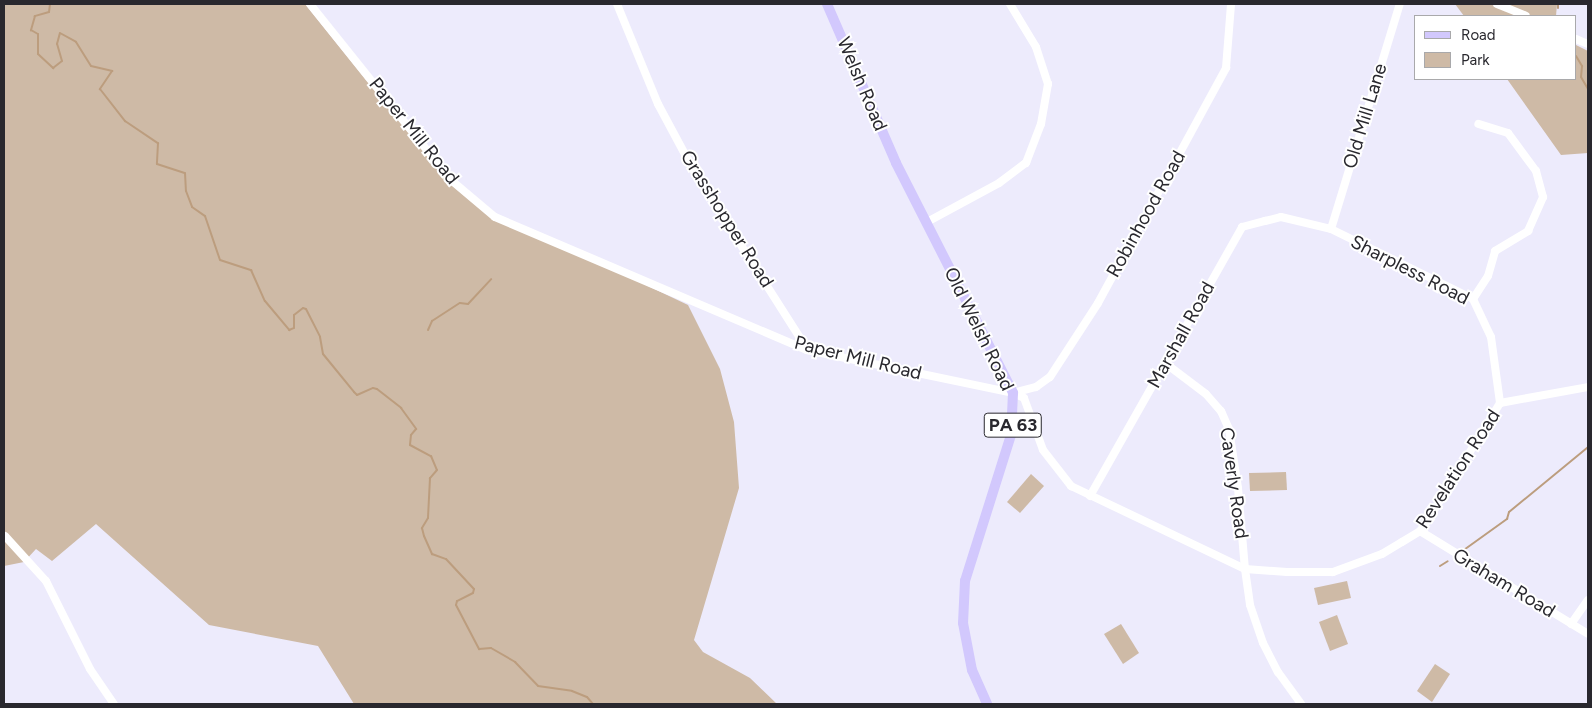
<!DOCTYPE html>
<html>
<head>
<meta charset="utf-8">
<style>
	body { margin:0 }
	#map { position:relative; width:1592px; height:708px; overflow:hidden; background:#edebfc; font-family:Figtree,sans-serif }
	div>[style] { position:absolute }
	.green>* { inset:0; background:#cebaa6 }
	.stream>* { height:2px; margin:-1px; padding:0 1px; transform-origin:1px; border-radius:1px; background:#bc9d7e }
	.minor>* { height:8px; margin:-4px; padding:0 4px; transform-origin:4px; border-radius:4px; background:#fff }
	.major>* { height:10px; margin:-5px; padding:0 5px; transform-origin:5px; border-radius:5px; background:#d2c8fd }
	span { translate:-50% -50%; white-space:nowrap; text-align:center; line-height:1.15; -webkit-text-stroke:4px #fff; paint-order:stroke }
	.shield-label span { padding:1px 4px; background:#fff; border:1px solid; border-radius:4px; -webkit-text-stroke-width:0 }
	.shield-label { font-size:18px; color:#29282e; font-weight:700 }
	.street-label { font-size:19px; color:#29282e }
	.frame { position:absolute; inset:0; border:5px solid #29282e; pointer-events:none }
	.legend { position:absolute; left:1414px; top:15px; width:162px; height:65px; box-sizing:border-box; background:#fff; border:1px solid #a9a9ab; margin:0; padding:6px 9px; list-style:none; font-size:15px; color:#29282e }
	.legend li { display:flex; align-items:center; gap:10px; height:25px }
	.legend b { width:25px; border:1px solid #a9a9ab }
</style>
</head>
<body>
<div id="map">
	<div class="green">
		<i style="clip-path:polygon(4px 4px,305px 4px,449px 183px,494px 220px,627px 276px,688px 305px,720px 369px,734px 422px,739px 488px,694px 640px,703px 652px,750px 678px,777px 704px,354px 704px,318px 646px,209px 625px,96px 524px,52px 561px,36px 549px,24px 562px,4px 566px)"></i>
		<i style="clip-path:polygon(1455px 4px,1557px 4px,1556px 16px,1464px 16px)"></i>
		<i style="clip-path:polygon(1576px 45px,1588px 51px,1588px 153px,1561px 155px,1507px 79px,1576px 79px)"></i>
		<i style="clip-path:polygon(1286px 472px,1287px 490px,1250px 491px,1249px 473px)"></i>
		<i style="clip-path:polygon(1031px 474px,1044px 486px,1020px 513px,1007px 502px)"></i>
		<i style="clip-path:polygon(1347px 581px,1351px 598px,1318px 605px,1314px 588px)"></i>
		<i style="clip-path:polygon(1337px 615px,1348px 644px,1330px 651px,1319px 622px)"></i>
		<i style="clip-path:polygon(1121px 624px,1139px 653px,1123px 664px,1104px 634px)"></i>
		<i style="clip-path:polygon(1435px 664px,1450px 674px,1432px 702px,1417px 691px)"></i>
	</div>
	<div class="stream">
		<i style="left:50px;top:4px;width:8px;rotate:97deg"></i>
		<i style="left:49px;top:12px;width:15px;rotate:164deg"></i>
		<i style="left:35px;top:16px;width:15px;rotate:106deg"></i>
		<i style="left:31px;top:30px;width:8px;rotate:30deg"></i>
		<i style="left:38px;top:34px;width:20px;rotate:90deg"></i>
		<i style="left:38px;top:54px;width:21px;rotate:43deg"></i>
		<i style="left:53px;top:68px;width:11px;rotate:-38deg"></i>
		<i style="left:62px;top:61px;width:18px;rotate:-106deg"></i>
		<i style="left:57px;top:44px;width:11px;rotate:-75deg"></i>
		<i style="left:60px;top:33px;width:18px;rotate:29deg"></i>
		<i style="left:76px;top:42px;width:28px;rotate:58deg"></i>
		<i style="left:91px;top:66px;width:22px;rotate:13deg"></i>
		<i style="left:112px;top:71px;width:22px;rotate:124deg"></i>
		<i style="left:100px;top:89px;width:41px;rotate:52deg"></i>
		<i style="left:125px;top:121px;width:40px;rotate:34deg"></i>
		<i style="left:158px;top:143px;width:21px;rotate:93deg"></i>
		<i style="left:157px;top:164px;width:29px;rotate:18deg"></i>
		<i style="left:185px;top:173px;width:18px;rotate:87deg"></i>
		<i style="left:186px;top:191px;width:17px;rotate:69deg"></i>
		<i style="left:192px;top:207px;width:16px;rotate:35deg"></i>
		<i style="left:205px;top:216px;width:46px;rotate:71.2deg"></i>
		<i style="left:220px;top:260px;width:33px;rotate:18deg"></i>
		<i style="left:251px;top:270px;width:34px;rotate:66deg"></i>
		<i style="left:265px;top:301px;width:38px;rotate:50deg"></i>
		<i style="left:289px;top:330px;width:5px;rotate:-22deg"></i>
		<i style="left:294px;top:328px;width:13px;rotate:-90deg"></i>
		<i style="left:294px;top:315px;width:11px;rotate:-38deg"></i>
		<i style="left:303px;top:308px;width:3px;rotate:18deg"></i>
		<i style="left:306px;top:309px;width:31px;rotate:63deg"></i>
		<i style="left:320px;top:337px;width:17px;rotate:80deg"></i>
		<i style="left:323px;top:354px;width:49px;rotate:50.8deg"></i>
		<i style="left:354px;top:392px;width:4px;rotate:45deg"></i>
		<i style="left:357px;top:395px;width:17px;rotate:-24deg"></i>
		<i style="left:373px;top:388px;width:4px;rotate:14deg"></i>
		<i style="left:377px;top:389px;width:31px;rotate:38deg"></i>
		<i style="left:401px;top:408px;width:26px;rotate:54deg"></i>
		<i style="left:416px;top:429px;width:8px;rotate:130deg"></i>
		<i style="left:411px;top:435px;width:10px;rotate:96deg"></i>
		<i style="left:410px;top:445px;width:24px;rotate:28deg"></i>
		<i style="left:431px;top:456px;width:15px;rotate:67deg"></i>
		<i style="left:437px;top:470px;width:11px;rotate:131deg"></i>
		<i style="left:430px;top:478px;width:40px;rotate:92.9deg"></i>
		<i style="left:428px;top:518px;width:12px;rotate:121deg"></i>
		<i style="left:422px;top:528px;width:8px;rotate:76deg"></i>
		<i style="left:424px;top:536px;width:20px;rotate:66deg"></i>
		<i style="left:432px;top:554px;width:15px;rotate:20deg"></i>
		<i style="left:446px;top:559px;width:41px;rotate:47deg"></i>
		<i style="left:474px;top:589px;width:4px;rotate:104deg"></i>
		<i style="left:473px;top:593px;width:18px;rotate:153deg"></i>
		<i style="left:457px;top:601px;width:4px;rotate:104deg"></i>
		<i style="left:456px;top:605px;width:50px;rotate:62.4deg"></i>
		<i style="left:479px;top:649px;width:12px;rotate:-5deg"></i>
		<i style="left:491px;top:648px;width:28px;rotate:30deg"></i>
		<i style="left:515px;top:662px;width:33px;rotate:46deg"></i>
		<i style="left:538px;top:686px;width:34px;rotate:8deg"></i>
		<i style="left:572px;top:691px;width:16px;rotate:22deg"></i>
		<i style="left:587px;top:697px;width:9px;rotate:49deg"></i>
		<i style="left:1558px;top:8px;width:4px;rotate:-90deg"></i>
		<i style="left:1576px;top:56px;width:12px;rotate:59deg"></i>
		<i style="left:1582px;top:66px;width:11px;rotate:95deg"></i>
		<i style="left:1581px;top:77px;width:14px;rotate:60deg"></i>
		<i style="left:428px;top:330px;width:10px;rotate:-66deg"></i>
		<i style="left:432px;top:321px;width:33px;rotate:-33deg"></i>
		<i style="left:460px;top:303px;width:8px;rotate:7deg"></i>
		<i style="left:468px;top:304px;width:34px;rotate:-47deg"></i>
		<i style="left:1461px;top:552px;width:57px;rotate:-35.7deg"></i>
		<i style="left:1507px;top:519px;width:7px;rotate:-74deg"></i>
		<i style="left:1509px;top:512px;width:102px;rotate:-39.4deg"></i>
		<i style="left:1440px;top:566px;width:9px;rotate:-32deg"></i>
	</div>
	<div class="minor">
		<i style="left:310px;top:4px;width:226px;rotate:51.3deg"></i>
		<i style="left:451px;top:180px;width:57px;rotate:40.1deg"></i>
		<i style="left:495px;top:217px;width:339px;rotate:23.1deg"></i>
		<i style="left:807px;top:350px;width:210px;rotate:11.8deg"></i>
		<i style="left:1013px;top:393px;width:12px;rotate:24deg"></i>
		<i style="left:1024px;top:398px;width:55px;rotate:69.9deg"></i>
		<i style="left:1043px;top:450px;width:46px;rotate:52.1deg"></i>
		<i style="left:1071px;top:486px;width:193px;rotate:25.5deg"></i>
		<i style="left:1245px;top:569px;width:36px;rotate:82deg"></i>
		<i style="left:1250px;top:605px;width:40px;rotate:71.1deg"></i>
		<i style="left:1263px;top:643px;width:33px;rotate:63deg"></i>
		<i style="left:1278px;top:672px;width:39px;rotate:54deg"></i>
		<i style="left:617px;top:4px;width:108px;rotate:67.7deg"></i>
		<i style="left:658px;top:104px;width:78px;rotate:61.8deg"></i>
		<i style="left:695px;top:173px;width:209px;rotate:57.5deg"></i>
		<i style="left:1497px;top:4px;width:31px;rotate:22deg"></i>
		<i style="left:1576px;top:39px;width:13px;rotate:23deg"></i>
		<i style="left:927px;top:222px;width:82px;rotate:-28.4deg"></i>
		<i style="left:999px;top:183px;width:34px;rotate:-37deg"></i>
		<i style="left:1026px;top:163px;width:42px;rotate:-69deg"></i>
		<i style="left:1041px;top:124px;width:41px;rotate:-80.1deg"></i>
		<i style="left:1048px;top:84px;width:39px;rotate:-108deg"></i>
		<i style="left:1036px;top:47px;width:50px;rotate:-121.2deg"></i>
		<i style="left:1331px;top:229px;width:235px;rotate:-73deg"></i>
		<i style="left:1473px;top:299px;width:27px;rotate:-57deg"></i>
		<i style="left:1488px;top:276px;width:26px;rotate:-74deg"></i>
		<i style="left:1495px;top:251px;width:39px;rotate:-31deg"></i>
		<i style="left:1528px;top:231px;width:37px;rotate:-66deg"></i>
		<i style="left:1543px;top:197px;width:27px;rotate:-105deg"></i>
		<i style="left:1536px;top:171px;width:47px;rotate:-126.4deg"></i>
		<i style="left:1508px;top:133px;width:31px;rotate:-163deg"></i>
		<i style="left:1165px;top:363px;width:51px;rotate:37.1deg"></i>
		<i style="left:1206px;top:394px;width:23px;rotate:49deg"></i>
		<i style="left:1221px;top:411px;width:20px;rotate:66deg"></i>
		<i style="left:1229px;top:429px;width:60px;rotate:81.3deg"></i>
		<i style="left:1238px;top:488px;width:81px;rotate:85.1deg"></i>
		<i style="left:1245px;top:569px;width:42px;rotate:4.1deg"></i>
		<i style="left:1287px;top:572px;width:46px"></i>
		<i style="left:1333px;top:572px;width:52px;rotate:-20.2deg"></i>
		<i style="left:1382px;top:554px;width:23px;rotate:-31deg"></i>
		<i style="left:1402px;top:542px;width:21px;rotate:-31deg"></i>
		<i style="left:1420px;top:531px;width:14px;rotate:-54deg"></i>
		<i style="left:1428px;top:520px;width:137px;rotate:-58.4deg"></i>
		<i style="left:1500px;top:403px;width:89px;rotate:-10.3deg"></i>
		<i style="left:1013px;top:393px;width:24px;rotate:-15deg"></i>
		<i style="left:1036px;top:387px;width:17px;rotate:-36deg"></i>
		<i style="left:1050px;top:377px;width:88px;rotate:-57deg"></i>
		<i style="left:1098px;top:303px;width:268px;rotate:-61.4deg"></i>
		<i style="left:1226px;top:68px;width:64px;rotate:-85.5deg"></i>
		<i style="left:1090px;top:496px;width:309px;rotate:-60.5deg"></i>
		<i style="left:1242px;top:227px;width:24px;rotate:-15deg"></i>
		<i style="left:1265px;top:221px;width:16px;rotate:-14deg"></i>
		<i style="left:1281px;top:217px;width:51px;rotate:13.5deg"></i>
		<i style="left:1331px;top:229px;width:158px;rotate:26.2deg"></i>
		<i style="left:1473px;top:299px;width:42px;rotate:64.7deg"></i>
		<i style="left:1491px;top:337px;width:67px;rotate:82.2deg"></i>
		<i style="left:1420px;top:531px;width:197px;rotate:31.5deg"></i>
		<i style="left:5px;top:536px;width:61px;rotate:47.7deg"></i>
		<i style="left:46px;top:581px;width:98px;rotate:63.4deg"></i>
		<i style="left:90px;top:669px;width:42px;rotate:55.6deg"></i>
		<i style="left:1571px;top:624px;width:29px;rotate:-55deg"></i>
	</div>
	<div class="major">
		<i style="left:827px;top:4px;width:173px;rotate:66.5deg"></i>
		<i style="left:896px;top:163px;width:258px;rotate:63deg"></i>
		<i style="left:1013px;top:393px;width:42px;rotate:92.7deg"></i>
		<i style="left:1011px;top:435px;width:153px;rotate:107.5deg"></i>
		<i style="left:965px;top:581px;width:42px;rotate:92.7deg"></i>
		<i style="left:963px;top:623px;width:48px;rotate:79.2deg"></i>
		<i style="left:972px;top:670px;width:37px;rotate:66deg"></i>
	</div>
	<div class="shield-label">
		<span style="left:1013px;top:425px">PA 63</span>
	</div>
	<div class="street-label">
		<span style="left:862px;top:84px;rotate:67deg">Welsh Road</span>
		<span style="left:1365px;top:116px;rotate:-73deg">Old Mill Lane</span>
		<span style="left:414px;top:131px;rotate:51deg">Paper Mill Road</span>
		<span style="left:1146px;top:214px;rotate:-61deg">Robinhood Road</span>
		<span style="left:727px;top:219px;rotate:58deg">Grasshopper Road</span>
		<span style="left:1410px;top:270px;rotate:27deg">Sharpless Road</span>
		<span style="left:979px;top:329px;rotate:64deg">Old Welsh Road</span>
		<span style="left:1181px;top:335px;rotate:-61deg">Marshall Road</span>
		<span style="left:858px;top:358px;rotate:14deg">Paper Mill Road</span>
		<span style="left:1458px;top:469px;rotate:-57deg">Revelation Road</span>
		<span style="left:1234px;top:483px;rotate:82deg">Caverly Road</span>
		<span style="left:1504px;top:583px;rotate:31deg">Graham Road</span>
	</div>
	<div class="frame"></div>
	<ul class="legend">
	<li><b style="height:6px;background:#d2c8fd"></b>Road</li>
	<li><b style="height:14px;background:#cebaa6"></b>Park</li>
	</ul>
</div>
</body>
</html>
